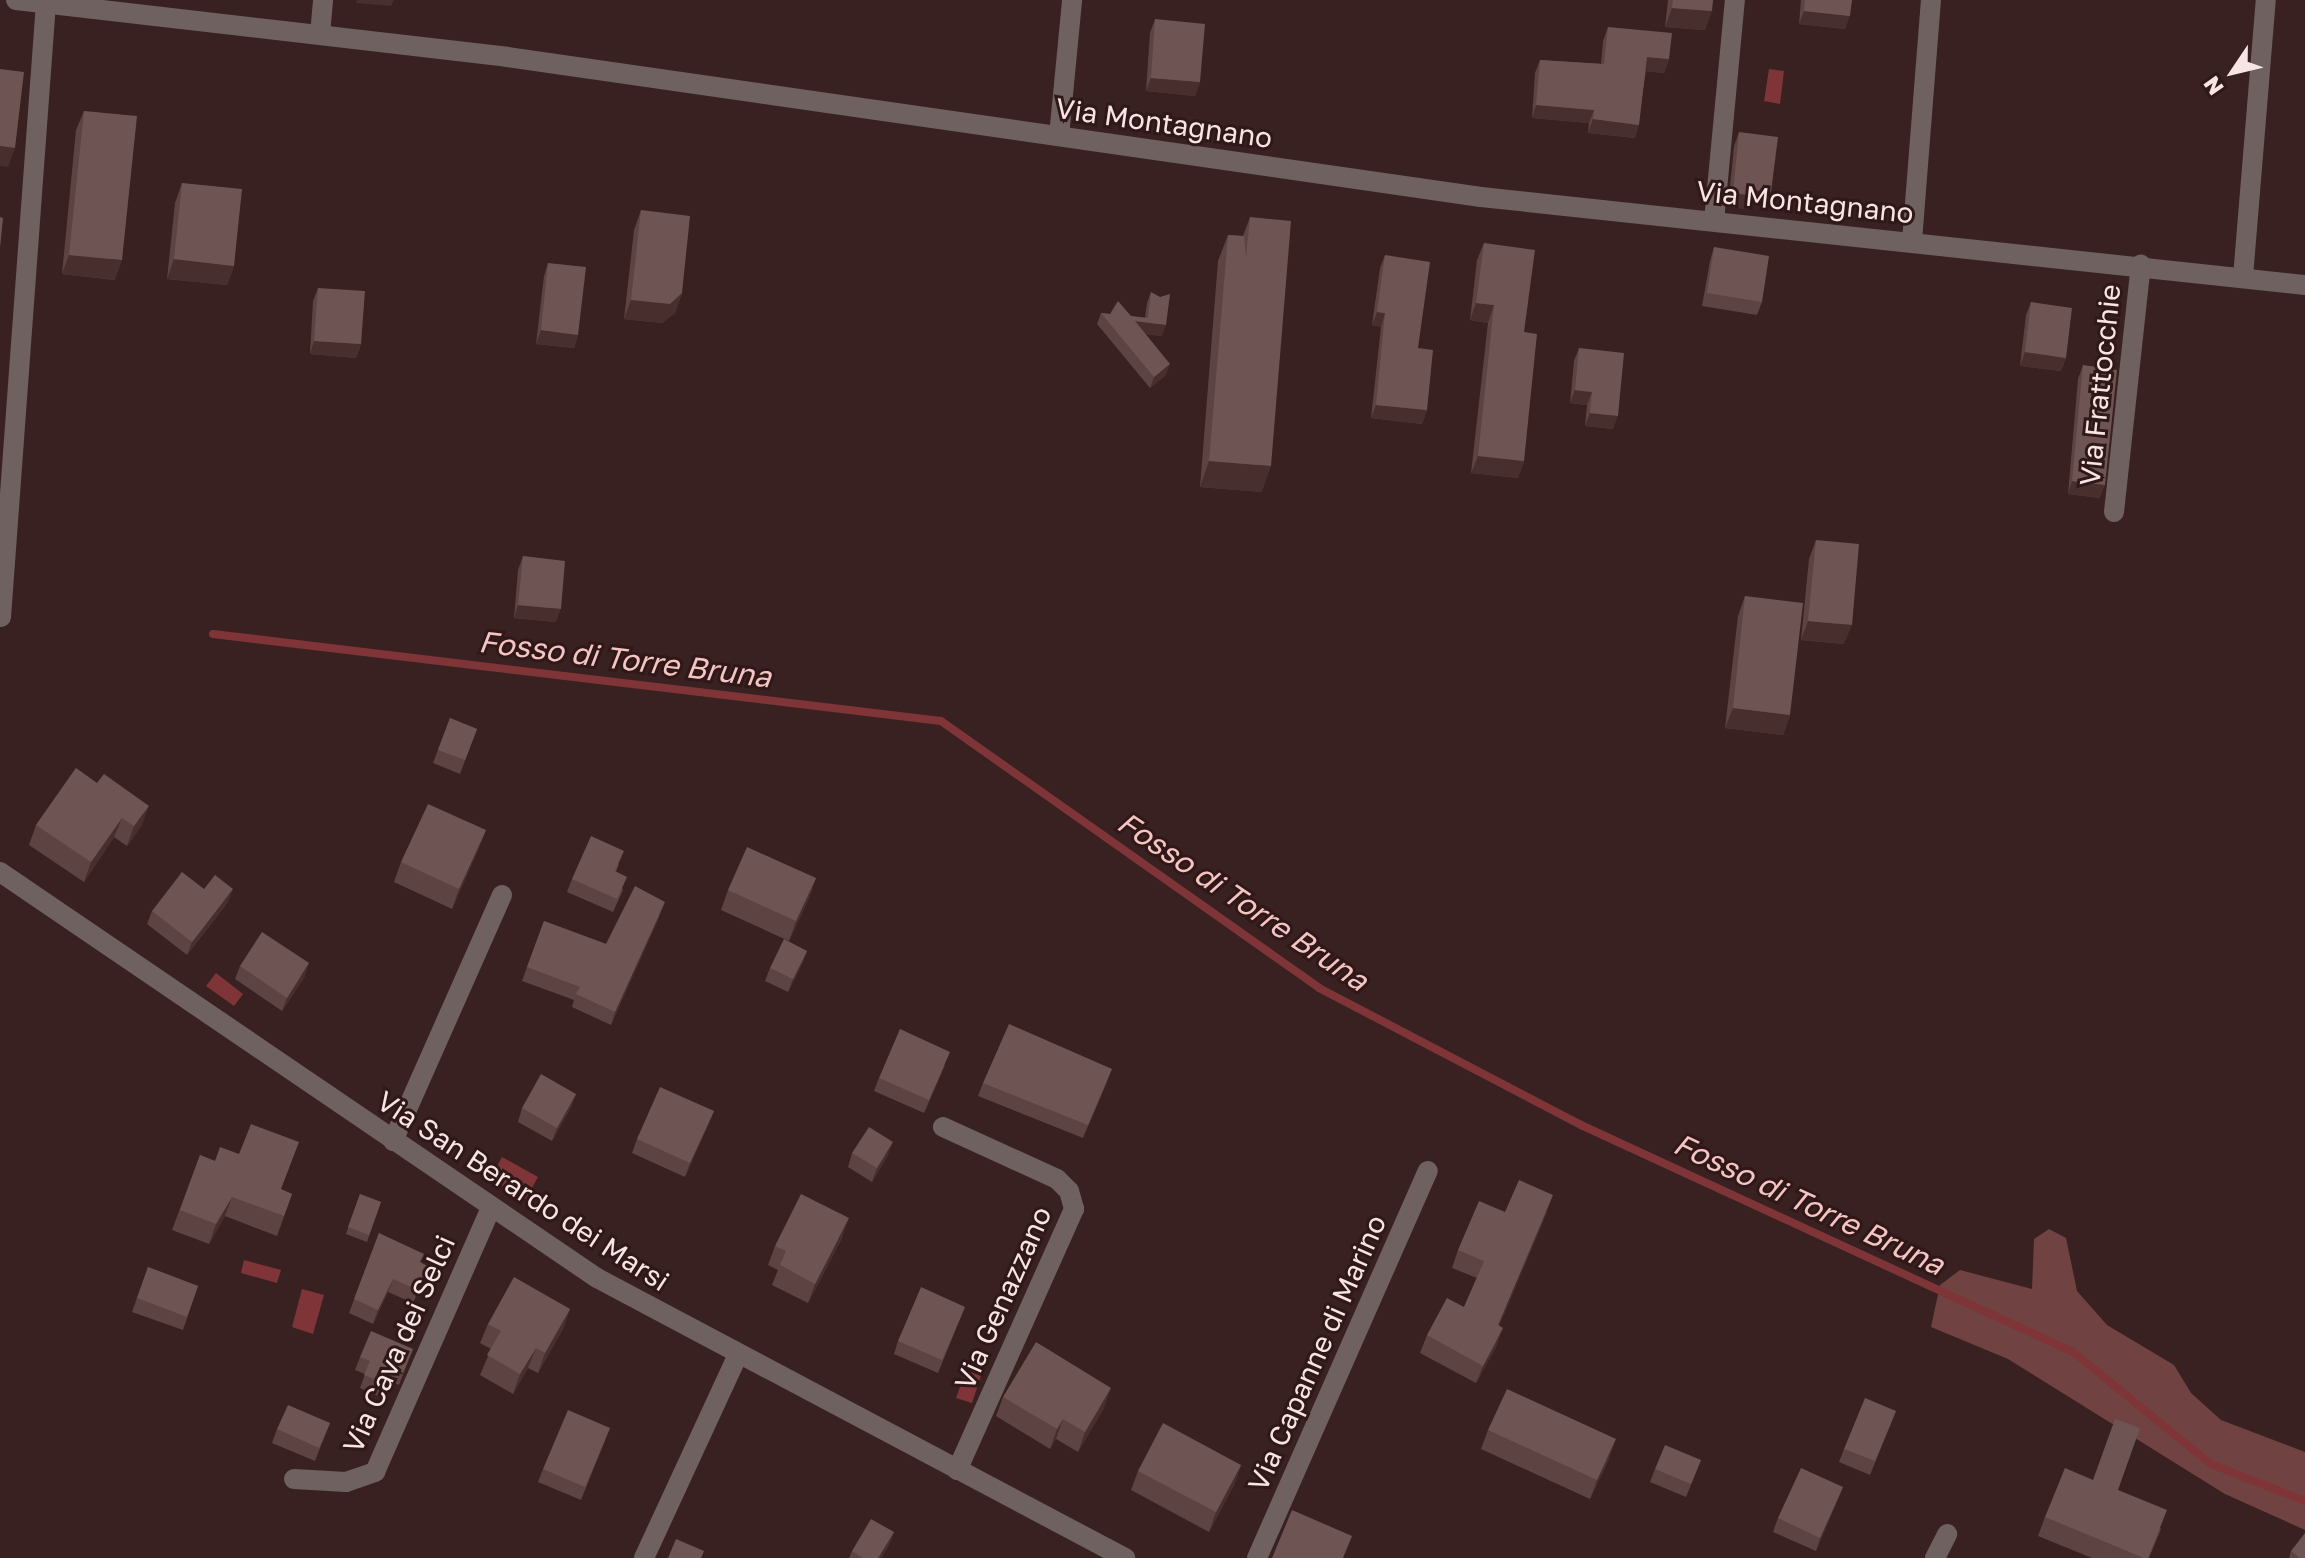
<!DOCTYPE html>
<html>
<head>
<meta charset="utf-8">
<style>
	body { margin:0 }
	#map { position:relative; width:2305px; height:1558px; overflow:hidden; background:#392121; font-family:"Golos Text",sans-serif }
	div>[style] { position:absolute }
	.green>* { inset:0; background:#704241 }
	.water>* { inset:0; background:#7f3537 }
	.stream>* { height:8px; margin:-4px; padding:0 4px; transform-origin:4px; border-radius:4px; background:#7f3537 }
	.minor>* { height:20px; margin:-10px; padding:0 10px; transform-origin:10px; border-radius:10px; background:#6e6160 }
	.wall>* { inset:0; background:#5d4443 }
	.shaded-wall>* { inset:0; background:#482f2e }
	.building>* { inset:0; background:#6e5554 }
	span { translate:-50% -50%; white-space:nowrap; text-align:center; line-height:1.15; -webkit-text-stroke:6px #2f1817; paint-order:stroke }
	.street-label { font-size:28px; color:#f6e5e4 }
	.water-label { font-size:30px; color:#f4c5c3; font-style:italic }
	.north { position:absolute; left:2193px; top:32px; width:80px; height:80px; -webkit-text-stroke:6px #2f1817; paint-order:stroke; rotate:235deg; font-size:22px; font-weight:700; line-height:32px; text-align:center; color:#f6e5e4 }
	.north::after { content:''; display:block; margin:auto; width:28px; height:36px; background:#f6e5e4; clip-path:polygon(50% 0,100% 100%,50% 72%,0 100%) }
</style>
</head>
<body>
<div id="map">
	<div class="green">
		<i style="clip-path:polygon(2049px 1229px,2066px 1238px,2077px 1291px,2107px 1325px,2174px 1365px,2191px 1393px,2221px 1420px,2305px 1452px,2305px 1530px,2225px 1494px,2008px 1359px,1931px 1327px,1940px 1285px,1960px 1270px,2032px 1289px,2034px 1239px)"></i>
	</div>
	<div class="water">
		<i style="clip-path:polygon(1769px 69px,1784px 71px,1780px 104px,1764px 101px)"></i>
		<i style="clip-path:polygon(216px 973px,243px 994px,234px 1006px,206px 986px)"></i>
		<i style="clip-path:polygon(502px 1157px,538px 1177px,526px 1199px,490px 1179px)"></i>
		<i style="clip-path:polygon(244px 1260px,281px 1270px,277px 1283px,241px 1273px)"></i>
		<i style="clip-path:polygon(302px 1289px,324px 1295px,313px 1334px,292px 1327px)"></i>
		<i style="clip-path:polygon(966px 1370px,981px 1376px,972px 1403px,956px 1398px)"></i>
	</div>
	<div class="stream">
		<i style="left:213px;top:634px;width:733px;rotate:6.81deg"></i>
		<i style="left:941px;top:721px;width:463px;rotate:35.2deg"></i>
		<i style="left:1319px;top:988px;width:296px;rotate:27.6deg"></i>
		<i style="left:1581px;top:1125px;width:542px;rotate:24.77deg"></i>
		<i style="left:2073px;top:1352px;width:178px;rotate:39.1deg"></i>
		<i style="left:2211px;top:1464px;width:101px;rotate:21.5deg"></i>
	</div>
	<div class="minor">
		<i style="left:16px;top:0;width:494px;rotate:6.6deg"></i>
		<i style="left:507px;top:57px;width:984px;rotate:8.18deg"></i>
		<i style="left:1481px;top:197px;width:829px;rotate:6.1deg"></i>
		<i style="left:320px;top:35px;width:35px;rotate:-85deg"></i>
		<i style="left:1059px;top:136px;width:137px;rotate:-84.5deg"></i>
		<i style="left:1714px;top:221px;width:222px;rotate:-84.6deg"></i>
		<i style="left:1912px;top:241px;width:242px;rotate:-85.5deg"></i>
		<i style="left:2243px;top:277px;width:278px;rotate:-85.3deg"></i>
		<i style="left:2114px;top:512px;width:249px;rotate:-83.8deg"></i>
		<i style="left:1px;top:617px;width:616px;rotate:-85.81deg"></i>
		<i style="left:0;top:872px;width:722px;rotate:34.22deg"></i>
		<i style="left:597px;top:1278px;width:598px;rotate:27.94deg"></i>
		<i style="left:943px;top:1127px;width:125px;rotate:24.5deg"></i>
		<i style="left:1057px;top:1179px;width:17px;rotate:45deg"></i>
		<i style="left:1069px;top:1191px;width:19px;rotate:74deg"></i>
		<i style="left:1074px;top:1209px;width:286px;rotate:114.1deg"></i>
		<i style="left:393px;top:1141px;width:269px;rotate:-66.1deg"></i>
		<i style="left:294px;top:1479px;width:52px;rotate:3.3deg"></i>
		<i style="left:346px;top:1482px;width:31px;rotate:-19deg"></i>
		<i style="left:375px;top:1472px;width:288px;rotate:-66.3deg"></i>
		<i style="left:644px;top:1558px;width:221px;rotate:-65.2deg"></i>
		<i style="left:1257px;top:1558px;width:423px;rotate:-66.2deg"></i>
		<i style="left:1935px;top:1558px;width:27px;rotate:-63deg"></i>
	</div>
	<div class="wall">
		<i style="clip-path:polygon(1668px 0,1713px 0,1705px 30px,1665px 27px)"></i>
		<i style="clip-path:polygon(1801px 0,1852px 0,1845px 29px,1799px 24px)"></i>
		<i style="clip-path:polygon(1155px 19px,1200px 82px,1195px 96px,1146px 91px,1150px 33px)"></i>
		<i style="clip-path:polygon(1608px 27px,1669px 59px,1664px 73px,1646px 71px,1635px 138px,1588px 133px,1589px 123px,1532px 118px,1535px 73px,1540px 60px,1601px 64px,1603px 41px)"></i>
		<i style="clip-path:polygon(84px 111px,115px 280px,62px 274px,76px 130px)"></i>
		<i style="clip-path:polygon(1739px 132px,1767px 205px,1751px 204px,1749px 209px,1728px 207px,1734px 146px)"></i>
		<i style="clip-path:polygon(182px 183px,234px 266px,227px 285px,167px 279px,175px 203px)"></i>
		<i style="clip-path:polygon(641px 210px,682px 293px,675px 313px,662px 323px,624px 319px,634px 230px)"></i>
		<i style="clip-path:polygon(1250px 217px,1262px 492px,1200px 487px,1218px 261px,1228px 235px,1243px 236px)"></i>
		<i style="clip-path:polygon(1484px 243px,1524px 332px,1524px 461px,1518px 478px,1471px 473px,1488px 323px,1470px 320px,1477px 260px)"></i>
		<i style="clip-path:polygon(1714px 247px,1762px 302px,1757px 315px,1702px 306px,1710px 261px)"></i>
		<i style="clip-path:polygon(1385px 255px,1418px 348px,1427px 410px,1422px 424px,1371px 418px,1381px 327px,1372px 325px,1380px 268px)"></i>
		<i style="clip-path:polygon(548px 263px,578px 335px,574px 348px,536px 344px,544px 276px)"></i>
		<i style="clip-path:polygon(318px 288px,361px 344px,356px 358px,310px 354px,313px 301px)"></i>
		<i style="clip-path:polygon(1151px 292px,1162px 336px,1145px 334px,1166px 375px,1150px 388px,1097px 324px,1101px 313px,1145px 318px,1147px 303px)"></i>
		<i style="clip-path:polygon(2031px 302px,2066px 358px,2061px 371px,2020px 366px,2026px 315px)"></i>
		<i style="clip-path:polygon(1579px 348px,1613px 429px,1585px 426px,1587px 405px,1570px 403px,1574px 361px)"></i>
		<i style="clip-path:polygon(2083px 365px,2100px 498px,2068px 494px,2078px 379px)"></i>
		<i style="clip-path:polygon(1816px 540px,1844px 644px,1801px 640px,1809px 559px)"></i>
		<i style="clip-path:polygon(523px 556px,556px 622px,514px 618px,518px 570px)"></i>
		<i style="clip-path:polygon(1745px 596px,1790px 715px,1783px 735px,1725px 728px,1738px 616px)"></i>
		<i style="clip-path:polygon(450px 718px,477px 729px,460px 774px,433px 763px)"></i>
		<i style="clip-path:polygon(76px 768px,142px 825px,127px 846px,114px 837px,84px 882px,29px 845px,36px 825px)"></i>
		<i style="clip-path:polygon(486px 830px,478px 850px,452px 909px,394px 882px,401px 862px)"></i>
		<i style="clip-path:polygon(619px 864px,616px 872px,623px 890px,613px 912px,567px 892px,572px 879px)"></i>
		<i style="clip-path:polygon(816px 878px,809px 898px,789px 941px,721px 910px,728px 890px)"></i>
		<i style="clip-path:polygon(204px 889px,228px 902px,187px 955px,147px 924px,152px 911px)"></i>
		<i style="clip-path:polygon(660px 915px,611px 1025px,572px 1007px,574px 1000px,522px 981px,544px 921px,606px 944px)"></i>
		<i style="clip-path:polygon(807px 951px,802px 964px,788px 992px,765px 981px,770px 968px)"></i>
		<i style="clip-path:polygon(240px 966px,305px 976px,282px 1011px,235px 979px)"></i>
		<i style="clip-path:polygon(945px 1065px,924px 1113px,874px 1091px,879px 1078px)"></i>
		<i style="clip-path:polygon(1107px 1082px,1083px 1138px,978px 1096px,983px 1083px)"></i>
		<i style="clip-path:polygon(576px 1094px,571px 1107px,552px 1141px,518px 1122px,522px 1108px)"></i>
		<i style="clip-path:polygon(714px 1111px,685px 1177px,632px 1153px,637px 1139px)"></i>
		<i style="clip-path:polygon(852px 1153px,888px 1155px,872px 1182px,848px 1167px)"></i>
		<i style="clip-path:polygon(200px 1155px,292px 1194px,277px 1236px,225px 1216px,209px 1244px,172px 1230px)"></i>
		<i style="clip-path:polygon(360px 1194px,381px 1202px,367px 1242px,346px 1234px)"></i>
		<i style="clip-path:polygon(1505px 1212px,1547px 1212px,1499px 1326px,1497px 1345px,1476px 1383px,1420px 1353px,1427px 1335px,1464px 1307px,1477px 1278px,1452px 1268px,1458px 1250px)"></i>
		<i style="clip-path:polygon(379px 1233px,421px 1263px,429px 1267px,413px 1303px,388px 1292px,373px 1324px,349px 1313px)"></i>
		<i style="clip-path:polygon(842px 1238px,808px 1303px,772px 1285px,778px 1270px,768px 1265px,775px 1246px)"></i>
		<i style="clip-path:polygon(148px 1267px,198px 1286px,183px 1330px,132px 1312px)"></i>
		<i style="clip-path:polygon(965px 1307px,938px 1373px,894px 1354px,898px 1341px)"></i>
		<i style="clip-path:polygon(570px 1309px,563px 1329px,538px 1373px,528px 1368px,513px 1394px,480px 1375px,491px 1349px,480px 1343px,488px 1324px)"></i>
		<i style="clip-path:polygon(413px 1349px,399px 1385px,389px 1381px,382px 1398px,360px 1388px,365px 1374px,355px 1370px,360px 1357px)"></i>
		<i style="clip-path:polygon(1003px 1397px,1104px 1408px,1078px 1452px,1056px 1439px,1050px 1449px,996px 1416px)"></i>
		<i style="clip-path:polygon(1896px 1411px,1870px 1475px,1839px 1462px,1844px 1449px)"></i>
		<i style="clip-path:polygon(330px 1423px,315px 1461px,272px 1443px,277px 1429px)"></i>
		<i style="clip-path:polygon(610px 1428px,581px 1500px,538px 1482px,543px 1469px)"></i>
		<i style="clip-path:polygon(1488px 1430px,1609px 1459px,1590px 1499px,1481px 1449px)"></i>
		<i style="clip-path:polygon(1701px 1460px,1686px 1497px,1650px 1482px,1655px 1469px)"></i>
		<i style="clip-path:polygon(1241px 1465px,1234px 1485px,1209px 1532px,1131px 1490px,1138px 1471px)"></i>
		<i style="clip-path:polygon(1843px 1487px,1816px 1551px,1773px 1532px,1778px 1518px)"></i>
		<i style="clip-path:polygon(2118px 1490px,2161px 1529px,2149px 1558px,2092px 1558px,2038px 1536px,2045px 1517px)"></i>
		<i style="clip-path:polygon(894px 1532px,889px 1545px,881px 1558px,849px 1558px,852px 1551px)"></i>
		<i style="clip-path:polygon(2291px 1551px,2305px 1558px,2289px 1558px)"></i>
	</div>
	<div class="shaded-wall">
		<i style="clip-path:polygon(357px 0,394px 0,391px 6px,356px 3px)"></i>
		<i style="clip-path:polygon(1672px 8px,1712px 11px,1705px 30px,1665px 27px)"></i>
		<i style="clip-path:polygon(1804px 11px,1850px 16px,1845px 29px,1799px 24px)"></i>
		<i style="clip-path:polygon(1647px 57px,1669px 59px,1664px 73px,1643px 71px)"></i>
		<i style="clip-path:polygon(1151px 78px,1200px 82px,1195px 96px,1146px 91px)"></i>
		<i style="clip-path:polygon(1536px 105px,1594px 110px,1589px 123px,1532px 118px)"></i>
		<i style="clip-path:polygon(1593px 119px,1639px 125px,1635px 138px,1588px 133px)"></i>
		<i style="clip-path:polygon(0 146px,15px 148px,8px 167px,0 166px)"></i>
		<i style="clip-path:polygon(1755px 190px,1771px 192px,1767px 205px,1751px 204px,1749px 209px,1728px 207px,1733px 193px)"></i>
		<i style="clip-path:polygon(69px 255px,122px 260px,115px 280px,62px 274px)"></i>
		<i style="clip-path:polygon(174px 259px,234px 266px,227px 285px,167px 279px)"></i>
		<i style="clip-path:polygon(682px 293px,675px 313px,662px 323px,624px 319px,631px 300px)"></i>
		<i style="clip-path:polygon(1476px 303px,1494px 305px,1488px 323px,1470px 320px)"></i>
		<i style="clip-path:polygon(1377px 312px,1385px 313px,1381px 327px,1372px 325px)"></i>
		<i style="clip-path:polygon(1135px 321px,1166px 325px,1162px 336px,1131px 332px)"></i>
		<i style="clip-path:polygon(541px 330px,578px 335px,574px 348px,536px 344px)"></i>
		<i style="clip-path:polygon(314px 341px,361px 344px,356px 358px,310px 354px)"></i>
		<i style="clip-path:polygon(2025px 352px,2066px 358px,2061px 371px,2020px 366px)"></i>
		<i style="clip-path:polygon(1170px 364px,1166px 375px,1150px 388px,1154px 377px)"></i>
		<i style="clip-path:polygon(1575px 390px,1592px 392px,1587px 405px,1570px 403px)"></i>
		<i style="clip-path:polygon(1376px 405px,1427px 410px,1422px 424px,1371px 418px)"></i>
		<i style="clip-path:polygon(1590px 413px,1618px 416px,1613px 429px,1585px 426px)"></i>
		<i style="clip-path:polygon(1478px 456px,1524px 461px,1518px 478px,1471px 473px)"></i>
		<i style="clip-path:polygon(1209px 461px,1271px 466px,1262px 492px,1200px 487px)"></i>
		<i style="clip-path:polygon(2072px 481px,2105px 485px,2100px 498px,2068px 494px)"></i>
		<i style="clip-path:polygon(518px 605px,561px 609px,556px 622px,514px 618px)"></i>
		<i style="clip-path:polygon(1808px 621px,1852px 625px,1844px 644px,1801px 640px)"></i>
		<i style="clip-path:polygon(1733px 708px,1790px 715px,1783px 735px,1725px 728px)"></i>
		<i style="clip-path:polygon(149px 806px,142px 825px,127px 846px,134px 826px)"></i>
		<i style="clip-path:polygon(122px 818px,114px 837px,84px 882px,91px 862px)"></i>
		<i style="clip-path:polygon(486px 830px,478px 850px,452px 909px,459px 889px)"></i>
		<i style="clip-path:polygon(816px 878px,809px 898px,789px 941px,796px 921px)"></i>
		<i style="clip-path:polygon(233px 889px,228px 902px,187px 955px,192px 942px)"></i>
		<i style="clip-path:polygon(665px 902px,660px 915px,611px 1025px,615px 1012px)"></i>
		<i style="clip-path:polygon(807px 951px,802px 964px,788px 992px,793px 979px)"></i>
		<i style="clip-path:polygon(309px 963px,305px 976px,282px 1011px,287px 998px)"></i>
		<i style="clip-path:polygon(1112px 1069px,1107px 1082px,1083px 1138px,1088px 1125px)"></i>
		<i style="clip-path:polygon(576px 1094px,571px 1107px,552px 1141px,557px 1128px)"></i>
		<i style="clip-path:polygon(714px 1111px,709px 1124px,685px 1177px,690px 1163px)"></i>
		<i style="clip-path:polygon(893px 1142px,888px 1155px,872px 1182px,877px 1168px)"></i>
		<i style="clip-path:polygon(1553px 1195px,1547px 1212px,1492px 1343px,1498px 1325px)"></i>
		<i style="clip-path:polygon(232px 1197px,225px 1216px,209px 1244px,216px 1224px)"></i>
		<i style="clip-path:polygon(849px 1218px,842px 1238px,808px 1303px,815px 1284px)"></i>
		<i style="clip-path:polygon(429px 1267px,424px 1280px,413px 1303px,418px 1290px)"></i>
		<i style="clip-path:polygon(393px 1279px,388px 1292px,373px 1324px,378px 1310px)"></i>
		<i style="clip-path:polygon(570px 1309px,563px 1329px,538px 1373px,545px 1353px)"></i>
		<i style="clip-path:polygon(1503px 1328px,1497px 1345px,1476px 1383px,1483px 1366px)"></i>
		<i style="clip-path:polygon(536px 1348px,528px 1368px,513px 1394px,520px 1374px)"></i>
		<i style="clip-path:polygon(1111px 1388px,1104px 1408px,1078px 1452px,1085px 1432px)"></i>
		<i style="clip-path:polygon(1063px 1419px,1056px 1439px,1050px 1449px,1057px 1429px)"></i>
		<i style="clip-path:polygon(1616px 1439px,1609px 1459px,1590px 1499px,1597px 1480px)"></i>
		<i style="clip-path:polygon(1241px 1465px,1234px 1485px,1209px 1532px,1216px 1512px)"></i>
		<i style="clip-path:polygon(1843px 1487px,1838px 1500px,1816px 1551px,1820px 1538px)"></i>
		<i style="clip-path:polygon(894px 1532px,889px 1545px,881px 1558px,878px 1558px)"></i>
	</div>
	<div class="building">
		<i style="clip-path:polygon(1673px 0,1713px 0,1712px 11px,1672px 8px)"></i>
		<i style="clip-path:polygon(1805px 0,1852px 0,1850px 16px,1804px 11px)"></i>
		<i style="clip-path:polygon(1155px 19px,1205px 24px,1200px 82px,1151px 78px)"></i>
		<i style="clip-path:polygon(1608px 27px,1672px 33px,1669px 59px,1647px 57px,1639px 125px,1593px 119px,1594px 110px,1536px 105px,1540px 60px,1604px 64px)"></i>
		<i style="clip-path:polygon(0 69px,24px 72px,15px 148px,0 146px)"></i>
		<i style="clip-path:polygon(84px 111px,137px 116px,122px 260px,69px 255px)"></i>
		<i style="clip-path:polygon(1739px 132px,1778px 137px,1771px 192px,1755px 190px,1754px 196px,1733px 193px)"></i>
		<i style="clip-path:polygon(182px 183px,242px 189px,234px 266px,174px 259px)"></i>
		<i style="clip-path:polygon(641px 210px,690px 216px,682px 293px,670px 304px,631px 300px)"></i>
		<i style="clip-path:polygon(0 217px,3px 218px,0 248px)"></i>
		<i style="clip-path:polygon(1250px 217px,1291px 221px,1271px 466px,1209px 461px,1228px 235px,1244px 236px,1246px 257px)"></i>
		<i style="clip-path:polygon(1484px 243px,1535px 250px,1524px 332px,1537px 334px,1524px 461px,1478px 456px,1494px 305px,1476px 303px)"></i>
		<i style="clip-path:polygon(1714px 247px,1769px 256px,1762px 302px,1707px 293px)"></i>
		<i style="clip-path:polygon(1385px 255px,1430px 262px,1418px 348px,1433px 350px,1427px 410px,1376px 405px,1385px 313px,1377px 312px)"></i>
		<i style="clip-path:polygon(548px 263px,586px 267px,578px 335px,541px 330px)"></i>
		<i style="clip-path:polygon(318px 288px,365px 291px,361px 344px,314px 341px)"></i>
		<i style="clip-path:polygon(1151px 292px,1160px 297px,1170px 294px,1166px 325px,1135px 321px,1170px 364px,1154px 377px,1101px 313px,1110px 314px,1118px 301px,1131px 316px,1148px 318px)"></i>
		<i style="clip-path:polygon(2031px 302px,2072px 308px,2066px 358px,2025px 352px)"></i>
		<i style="clip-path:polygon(1579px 348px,1624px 353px,1618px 416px,1590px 413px,1592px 392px,1575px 390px)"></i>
		<i style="clip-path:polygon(2083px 365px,2117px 370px,2105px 485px,2072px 481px)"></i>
		<i style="clip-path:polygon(1816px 540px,1859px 544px,1852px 625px,1808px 621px)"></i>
		<i style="clip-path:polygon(523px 556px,565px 561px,561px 609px,518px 605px)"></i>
		<i style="clip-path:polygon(1745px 596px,1803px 603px,1790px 715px,1733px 708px)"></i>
		<i style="clip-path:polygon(450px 718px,477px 729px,465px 760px,438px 750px)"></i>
		<i style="clip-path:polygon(76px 768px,97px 783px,104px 774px,149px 806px,134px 826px,122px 818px,91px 862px,36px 825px)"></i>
		<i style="clip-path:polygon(428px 804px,486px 830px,459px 889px,401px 862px)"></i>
		<i style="clip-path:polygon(591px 836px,624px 851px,615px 871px,627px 877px,617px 899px,572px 879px)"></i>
		<i style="clip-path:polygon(747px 847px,816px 878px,796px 921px,728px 890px)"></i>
		<i style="clip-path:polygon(182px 872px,204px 889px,215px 875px,233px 889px,192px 942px,152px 911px)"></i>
		<i style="clip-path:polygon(635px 886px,665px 902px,615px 1012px,576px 994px,580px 987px,527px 967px,544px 921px,606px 944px)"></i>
		<i style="clip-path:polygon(262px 932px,309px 963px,287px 998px,240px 966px)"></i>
		<i style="clip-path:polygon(784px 939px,807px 951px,793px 979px,770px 968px)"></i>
		<i style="clip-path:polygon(1009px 1024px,1112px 1069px,1088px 1125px,983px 1083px)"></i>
		<i style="clip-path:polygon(900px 1029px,950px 1052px,929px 1100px,879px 1078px)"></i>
		<i style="clip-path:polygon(541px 1074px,576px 1094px,557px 1128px,522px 1108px)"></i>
		<i style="clip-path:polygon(660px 1087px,714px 1111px,690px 1163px,637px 1139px)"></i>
		<i style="clip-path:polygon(251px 1124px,299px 1142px,281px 1189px,292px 1194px,284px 1216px,232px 1197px,216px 1224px,180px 1210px,200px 1155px,215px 1161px,220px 1147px,239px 1154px)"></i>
		<i style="clip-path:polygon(869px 1127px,893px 1142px,877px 1168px,852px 1153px)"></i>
		<i style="clip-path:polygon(1519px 1180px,1553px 1195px,1498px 1325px,1503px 1328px,1483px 1366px,1427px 1335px,1447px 1298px,1464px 1307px,1484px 1261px,1458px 1250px,1479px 1201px,1505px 1212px)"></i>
		<i style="clip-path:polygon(360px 1194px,381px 1202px,369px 1235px,348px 1227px)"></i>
		<i style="clip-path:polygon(801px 1194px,849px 1218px,815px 1284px,780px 1265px,786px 1251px,775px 1246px)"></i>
		<i style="clip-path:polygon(379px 1233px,424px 1254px,420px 1262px,429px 1267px,418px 1290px,393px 1279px,378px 1310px,354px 1299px)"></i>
		<i style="clip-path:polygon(148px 1267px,198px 1286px,187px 1317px,137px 1298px)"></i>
		<i style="clip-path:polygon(514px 1277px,570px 1309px,545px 1353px,536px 1348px,520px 1374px,487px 1355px,501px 1331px,488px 1324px)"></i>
		<i style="clip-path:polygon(921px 1287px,965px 1307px,942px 1360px,898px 1341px)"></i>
		<i style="clip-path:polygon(371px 1331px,413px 1349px,403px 1372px,394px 1368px,387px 1384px,364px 1375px,370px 1361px,360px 1357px)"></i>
		<i style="clip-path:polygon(1036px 1342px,1111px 1388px,1085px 1432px,1063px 1419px,1057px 1429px,1003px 1397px)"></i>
		<i style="clip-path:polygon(1507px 1389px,1616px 1439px,1597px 1480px,1488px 1430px)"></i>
		<i style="clip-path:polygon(1865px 1398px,1896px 1411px,1875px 1461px,1844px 1449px)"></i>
		<i style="clip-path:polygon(288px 1405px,330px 1423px,319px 1448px,277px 1429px)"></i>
		<i style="clip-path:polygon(568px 1410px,610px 1428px,585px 1487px,543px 1469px)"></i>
		<i style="clip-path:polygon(2115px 1419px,2140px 1428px,2118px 1490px,2167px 1510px,2148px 1558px,2144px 1558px,2045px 1517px,2065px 1468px,2093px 1480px)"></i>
		<i style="clip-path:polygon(1163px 1423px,1241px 1465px,1216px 1512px,1138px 1471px)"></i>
		<i style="clip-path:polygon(1665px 1445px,1701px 1460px,1691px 1484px,1655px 1469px)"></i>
		<i style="clip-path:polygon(1801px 1468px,1843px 1487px,1820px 1538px,1778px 1518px)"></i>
		<i style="clip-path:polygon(1292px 1510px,1352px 1536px,1343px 1558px,1272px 1558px)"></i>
		<i style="clip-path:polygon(871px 1519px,894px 1532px,878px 1558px,863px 1558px,852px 1551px)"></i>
		<i style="clip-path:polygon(2305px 1533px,2305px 1558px,2300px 1558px,2291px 1551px)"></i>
		<i style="clip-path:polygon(676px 1539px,704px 1551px,701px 1558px,668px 1558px)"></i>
	</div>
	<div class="street-label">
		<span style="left:1164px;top:123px;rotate:8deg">Via Montagnano</span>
		<span style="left:1805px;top:202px;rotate:6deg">Via Montagnano</span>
		<span style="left:2100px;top:385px;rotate:-84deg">Via Frattocchie</span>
		<span style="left:523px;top:1191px;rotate:33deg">Via San Berardo dei Marsi</span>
		<span style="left:1003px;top:1298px;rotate:-66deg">Via Genazzano</span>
		<span style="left:399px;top:1344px;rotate:-66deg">Via Cava dei Selci</span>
		<span style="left:1317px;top:1353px;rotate:-66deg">Via Capanne di Marino</span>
	</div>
	<div class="water-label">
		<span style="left:625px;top:659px;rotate:7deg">Fosso di Torre Bruna</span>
		<span style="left:1243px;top:901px;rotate:34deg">Fosso di Torre Bruna</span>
		<span style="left:1809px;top:1204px;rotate:25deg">Fosso di Torre Bruna</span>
	</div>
	<div class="north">N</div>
</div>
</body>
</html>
